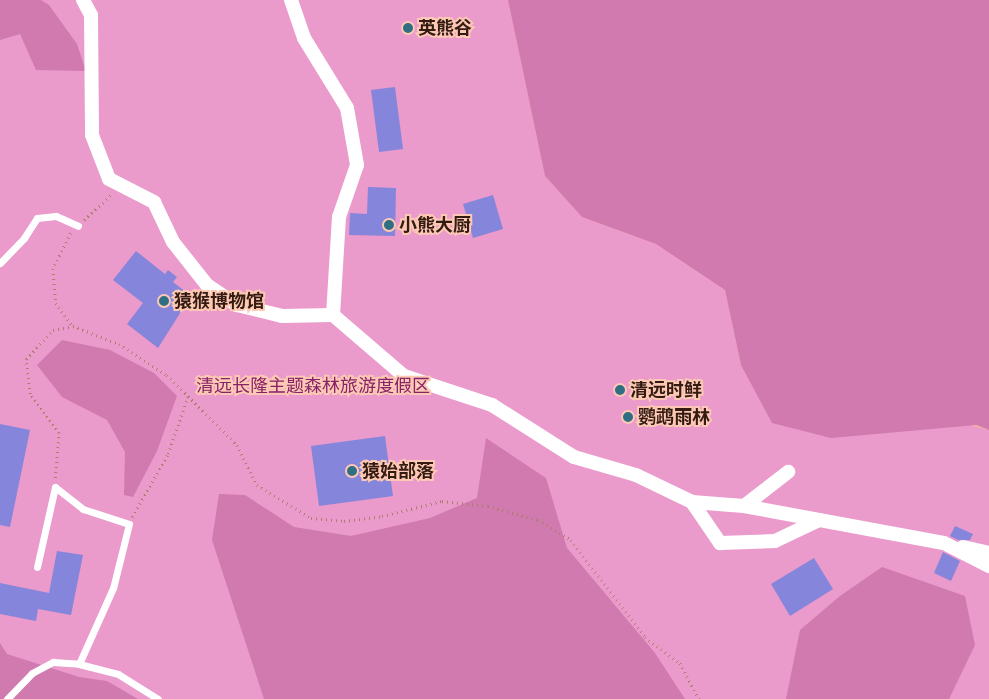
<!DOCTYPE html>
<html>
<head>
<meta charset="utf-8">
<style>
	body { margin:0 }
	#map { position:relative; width:989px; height:699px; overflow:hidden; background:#f9b99f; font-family:Roboto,"Noto Sans SC",sans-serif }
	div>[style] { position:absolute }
	.green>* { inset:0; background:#ea9acb }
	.forest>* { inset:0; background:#d07ab0 }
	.building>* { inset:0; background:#8585db }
	.path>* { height:2.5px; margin-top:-1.25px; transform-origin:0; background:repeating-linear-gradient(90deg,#ad7d69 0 1px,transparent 0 5px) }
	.lane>* { height:7px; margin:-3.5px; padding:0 3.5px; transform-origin:3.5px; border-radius:3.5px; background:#fff }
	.street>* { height:14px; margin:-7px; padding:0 7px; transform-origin:7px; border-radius:7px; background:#fff }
	.dots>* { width:14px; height:14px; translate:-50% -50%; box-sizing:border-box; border:2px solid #fdc9b4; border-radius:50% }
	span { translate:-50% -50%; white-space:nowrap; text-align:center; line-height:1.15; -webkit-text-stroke:4px #fdc9b4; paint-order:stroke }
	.poi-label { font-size:18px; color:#331b12; font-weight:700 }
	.left { translate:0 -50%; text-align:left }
	.park-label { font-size:18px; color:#872168 }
</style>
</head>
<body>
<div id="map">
	<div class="green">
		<i style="clip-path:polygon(0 0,508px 0,545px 176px,582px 217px,656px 244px,725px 290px,741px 365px,989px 430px,989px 699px,0 699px)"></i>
	</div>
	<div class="forest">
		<i style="clip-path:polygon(0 0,41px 0,49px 5px,77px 44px,86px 71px,36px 70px,20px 34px,0 40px)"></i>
		<i style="clip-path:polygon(508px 0,989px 0,989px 430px,976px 425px,831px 438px,772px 423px,741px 365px,725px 290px,656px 244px,582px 217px,545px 176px)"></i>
		<i style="clip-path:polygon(62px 340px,110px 350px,154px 373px,177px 396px,157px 451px,133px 497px,124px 495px,125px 452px,107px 420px,62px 397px,37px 365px)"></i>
		<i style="clip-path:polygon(486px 438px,546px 478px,567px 548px,655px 653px,685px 699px,264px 699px,212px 540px,219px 494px,245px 495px,294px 527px,351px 536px,430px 518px,477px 498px)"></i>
		<i style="clip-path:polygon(882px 567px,965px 596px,975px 645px,949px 699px,786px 699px,800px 630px,840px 596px)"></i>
		<i style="clip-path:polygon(0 643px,7px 654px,79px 677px,107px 681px,138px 699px,0 699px)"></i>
	</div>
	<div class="building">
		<i style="clip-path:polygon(395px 87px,403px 149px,379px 152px,371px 90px)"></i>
		<i style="clip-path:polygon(368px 187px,396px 188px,395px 236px,349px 235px,350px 213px,367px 214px)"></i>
		<i style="clip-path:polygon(493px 195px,503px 229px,473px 238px,463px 204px)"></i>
		<i style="clip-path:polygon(136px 251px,165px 274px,168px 270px,177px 277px,173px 282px,191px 296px,158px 348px,127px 324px,143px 303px,113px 280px)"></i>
		<i style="clip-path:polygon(0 424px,30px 430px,10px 527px,0 525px)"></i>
		<i style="clip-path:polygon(385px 436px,393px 496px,319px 506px,311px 446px)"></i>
		<i style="clip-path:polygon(955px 526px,973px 534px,970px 540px,958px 540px,950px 536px)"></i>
		<i style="clip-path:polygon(57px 551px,83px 555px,71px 615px,38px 609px,36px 621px,0 614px,0 583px,49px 593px)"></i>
		<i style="clip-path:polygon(943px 552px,960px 561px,951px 581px,934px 573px)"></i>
		<i style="clip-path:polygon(814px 558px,833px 589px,790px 616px,771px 584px)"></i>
	</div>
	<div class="path">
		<i style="left:84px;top:220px;width:37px;rotate:-43deg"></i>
		<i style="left:71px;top:233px;width:40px;rotate:116.6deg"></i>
		<i style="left:53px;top:269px;width:34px;rotate:85deg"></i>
		<i style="left:56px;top:303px;width:29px;rotate:54deg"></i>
		<i style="left:73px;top:326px;width:49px;rotate:21.4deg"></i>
		<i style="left:119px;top:344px;width:57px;rotate:32.9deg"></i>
		<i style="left:167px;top:375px;width:99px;rotate:45deg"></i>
		<i style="left:237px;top:445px;width:45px;rotate:63.4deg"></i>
		<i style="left:257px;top:485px;width:63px;rotate:31.4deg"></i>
		<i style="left:311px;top:518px;width:33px;rotate:5deg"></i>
		<i style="left:344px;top:521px;width:38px;rotate:-7deg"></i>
		<i style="left:382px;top:516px;width:62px;rotate:-14deg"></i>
		<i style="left:442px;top:501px;width:46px;rotate:6.2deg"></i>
		<i style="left:488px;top:506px;width:52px;rotate:15.6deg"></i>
		<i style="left:538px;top:520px;width:39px;rotate:31deg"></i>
		<i style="left:571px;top:540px;width:122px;rotate:52.7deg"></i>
		<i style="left:645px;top:637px;width:44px;rotate:36.6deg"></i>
		<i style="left:680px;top:663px;width:41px;rotate:62.2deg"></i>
		<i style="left:55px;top:478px;width:45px;rotate:-84.9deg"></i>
		<i style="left:59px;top:433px;width:49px;rotate:-126.6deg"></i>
		<i style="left:30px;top:394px;width:35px;rotate:-97deg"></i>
		<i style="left:26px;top:359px;width:40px;rotate:-47deg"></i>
		<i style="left:53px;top:330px;width:20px;rotate:-11deg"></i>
		<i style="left:132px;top:517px;width:73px;rotate:-60.3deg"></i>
		<i style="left:168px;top:454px;width:61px;rotate:-71deg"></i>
	</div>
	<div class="lane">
		<i style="left:0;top:263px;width:35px;rotate:-46deg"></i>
		<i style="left:24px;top:238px;width:24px;rotate:-57deg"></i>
		<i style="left:37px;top:218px;width:19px;rotate:-6deg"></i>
		<i style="left:56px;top:216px;width:24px;rotate:24deg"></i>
		<i style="left:37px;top:567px;width:82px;rotate:-77.3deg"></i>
		<i style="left:55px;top:487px;width:36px;rotate:38deg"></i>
		<i style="left:83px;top:509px;width:48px;rotate:18.1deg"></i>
		<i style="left:129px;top:524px;width:66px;rotate:104deg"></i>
		<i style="left:113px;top:588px;width:83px;rotate:114.1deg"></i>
		<i style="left:7px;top:699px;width:36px;rotate:-46deg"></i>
		<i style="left:32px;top:673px;width:24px;rotate:-28deg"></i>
		<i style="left:53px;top:662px;width:26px;rotate:4deg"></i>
		<i style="left:79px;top:664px;width:40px;rotate:14.4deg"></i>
		<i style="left:118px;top:674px;width:47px;rotate:32deg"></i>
	</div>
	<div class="street">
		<i style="left:83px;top:0;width:17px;rotate:62deg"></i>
		<i style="left:91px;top:15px;width:120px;rotate:89.5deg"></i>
		<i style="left:92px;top:135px;width:47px;rotate:68.9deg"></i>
		<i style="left:109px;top:179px;width:51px;rotate:27.1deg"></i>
		<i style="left:154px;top:202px;width:44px;rotate:64.6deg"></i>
		<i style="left:173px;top:242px;width:55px;rotate:51.7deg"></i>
		<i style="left:207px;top:285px;width:36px;rotate:34deg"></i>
		<i style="left:237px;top:305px;width:46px;rotate:13.7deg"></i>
		<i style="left:282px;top:316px;width:51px;rotate:-1.1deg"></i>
		<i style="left:291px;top:0;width:40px;rotate:71.1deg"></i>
		<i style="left:304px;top:38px;width:82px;rotate:58.4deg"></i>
		<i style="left:347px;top:108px;width:58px;rotate:80deg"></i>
		<i style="left:357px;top:165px;width:55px;rotate:109.1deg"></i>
		<i style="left:339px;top:217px;width:98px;rotate:93.5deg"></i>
		<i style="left:333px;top:315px;width:94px;rotate:40.7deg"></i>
		<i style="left:404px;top:376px;width:93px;rotate:18.2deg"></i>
		<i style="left:492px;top:405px;width:97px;rotate:32.4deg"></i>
		<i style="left:574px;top:457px;width:65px;rotate:16.2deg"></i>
		<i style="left:636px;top:475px;width:62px;rotate:25.7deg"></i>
		<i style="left:692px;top:502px;width:52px;rotate:4.4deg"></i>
		<i style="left:744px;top:506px;width:203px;rotate:10.5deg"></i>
		<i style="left:944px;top:543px;width:51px;rotate:27.1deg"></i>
		<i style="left:692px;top:502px;width:50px;rotate:55.7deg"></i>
		<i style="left:720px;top:543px;width:55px;rotate:-2.1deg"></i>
		<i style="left:775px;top:541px;width:49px;rotate:-25.5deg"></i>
		<i style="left:744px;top:506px;width:56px;rotate:-37.7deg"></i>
		<i style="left:963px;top:547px;width:27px;rotate:13deg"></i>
	</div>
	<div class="dots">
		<i style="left:408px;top:28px;background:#2f6e83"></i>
		<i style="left:389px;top:225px;background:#2f6e83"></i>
		<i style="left:164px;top:301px;background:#2f6e83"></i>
		<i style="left:620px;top:390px;background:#2f6e83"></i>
		<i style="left:628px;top:417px;background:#2f6e83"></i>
		<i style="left:352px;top:471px;background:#2f6e83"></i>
	</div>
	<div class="poi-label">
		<span class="left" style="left:418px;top:28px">英熊谷</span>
		<span class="left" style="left:399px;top:225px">小熊大厨</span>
		<span class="left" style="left:174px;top:301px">猿猴博物馆</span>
		<span class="left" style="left:630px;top:390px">清远时鲜</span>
		<span class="left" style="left:638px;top:417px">鹦鹉雨林</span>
		<span class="left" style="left:362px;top:471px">猿始部落</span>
	</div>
	<div class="park-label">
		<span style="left:313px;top:386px">清远长隆主题森林旅游度假区</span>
	</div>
</div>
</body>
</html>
